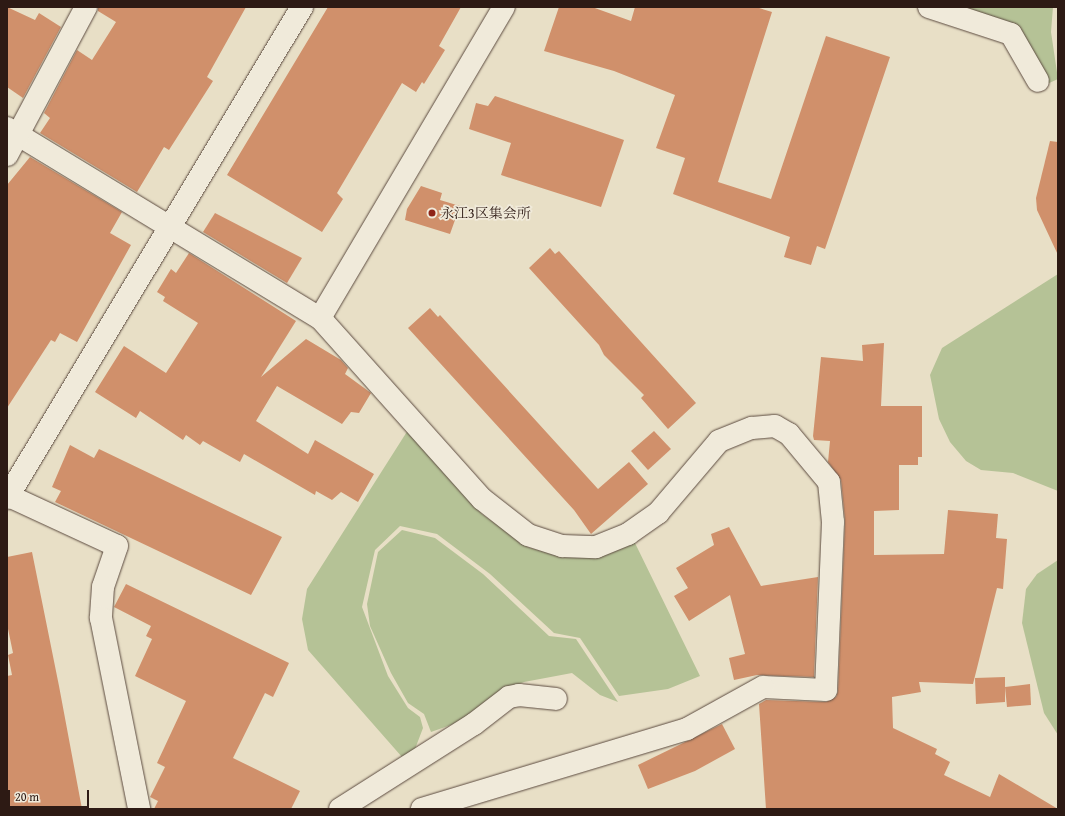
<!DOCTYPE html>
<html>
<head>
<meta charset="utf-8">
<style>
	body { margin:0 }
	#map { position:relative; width:1065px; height:816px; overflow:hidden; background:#e8dfc6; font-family:"Gentium Book Plus","Noto Serif JP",serif }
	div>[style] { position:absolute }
	.green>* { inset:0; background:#b5c296 }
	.building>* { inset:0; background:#d0906b }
	.roads { filter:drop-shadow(0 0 1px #5c4b40) drop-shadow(0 0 1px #5c4b40) }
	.minor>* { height:22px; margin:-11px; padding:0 11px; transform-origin:11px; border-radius:11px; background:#f0eada }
	.dots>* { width:11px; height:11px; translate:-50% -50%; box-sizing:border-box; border:2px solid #f0eada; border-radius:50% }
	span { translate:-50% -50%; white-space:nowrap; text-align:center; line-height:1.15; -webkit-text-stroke:3.5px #f0eada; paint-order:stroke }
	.poi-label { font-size:14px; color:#2d1a14 }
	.left { translate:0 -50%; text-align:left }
	.frame { position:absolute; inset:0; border:8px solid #2d1a14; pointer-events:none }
	.scale { position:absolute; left:8px; top:790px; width:81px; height:18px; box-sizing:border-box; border:2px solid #2d1a14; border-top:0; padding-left:5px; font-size:12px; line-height:14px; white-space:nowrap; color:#2d1a14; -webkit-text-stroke:3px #f0eada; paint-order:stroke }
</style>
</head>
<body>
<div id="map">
	<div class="green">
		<i style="clip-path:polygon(957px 7px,1053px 7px,1051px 32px,1058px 79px,1047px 84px,1019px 29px)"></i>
		<i style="clip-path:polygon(1058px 274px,1058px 491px,1013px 473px,981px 470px,966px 461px,950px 442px,939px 419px,930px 375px,942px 348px)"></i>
		<i style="clip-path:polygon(408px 430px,482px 514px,528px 547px,562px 557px,634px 541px,700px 676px,668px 689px,619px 696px,580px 638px,554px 633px,490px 574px,437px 534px,400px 526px,375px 550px,362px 607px,388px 676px,408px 708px,420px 717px,423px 728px,415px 749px,402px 757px,308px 650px,302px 619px,307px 589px)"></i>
		<i style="clip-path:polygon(402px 530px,435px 538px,483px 574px,549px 636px,576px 639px,618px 702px,600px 695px,572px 673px,524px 682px,495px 694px,462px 721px,431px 732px,424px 714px,408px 703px,391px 673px,370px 626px,367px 604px,378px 552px)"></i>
		<i style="clip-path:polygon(1058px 560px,1058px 735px,1044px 713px,1022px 623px,1026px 589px,1037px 574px)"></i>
	</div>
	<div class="building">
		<i style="clip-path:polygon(7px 7px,35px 20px,39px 13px,61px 27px,23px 98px,7px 87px)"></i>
		<i style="clip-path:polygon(98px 7px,246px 7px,207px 77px,213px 81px,169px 150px,164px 147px,137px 192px,40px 133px,50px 118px,44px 113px,77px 50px,92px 60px,116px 22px,98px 11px)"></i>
		<i style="clip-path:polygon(328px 7px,461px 7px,439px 46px,445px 50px,424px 84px,422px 82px,416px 92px,402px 83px,337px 193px,343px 199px,322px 232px,227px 175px)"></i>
		<i style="clip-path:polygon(559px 7px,592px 7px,631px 21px,635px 7px,756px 7px,772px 12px,718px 182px,771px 199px,826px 36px,890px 57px,825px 249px,817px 246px,811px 265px,784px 257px,790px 237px,673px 194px,685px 158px,656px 148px,675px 95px,614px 71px,544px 51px)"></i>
		<i style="clip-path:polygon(495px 96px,624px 140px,601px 207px,501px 175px,511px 143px,469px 129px,476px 103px,488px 106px)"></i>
		<i style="clip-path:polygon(1050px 141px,1058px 142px,1058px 255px,1037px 210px,1036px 198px)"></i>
		<i style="clip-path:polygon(30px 157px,122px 212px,110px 233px,131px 245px,77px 342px,60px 333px,55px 342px,51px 340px,7px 408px,7px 185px)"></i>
		<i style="clip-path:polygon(421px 186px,442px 193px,440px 200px,460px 206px,450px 234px,405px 220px,407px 209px)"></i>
		<i style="clip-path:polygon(215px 213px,302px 258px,287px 283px,203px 232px)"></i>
		<i style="clip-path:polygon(550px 248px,555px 254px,559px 251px,696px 403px,668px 429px,641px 398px,644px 395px,604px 355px,599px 345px,529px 268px)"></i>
		<i style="clip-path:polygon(189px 253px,296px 321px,261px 377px,306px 339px,341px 360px,348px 368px,345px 374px,371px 393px,359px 413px,351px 412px,342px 424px,277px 386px,256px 421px,308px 454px,315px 440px,374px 474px,358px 502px,341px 492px,332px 500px,316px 491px,315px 495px,244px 454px,240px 462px,203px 441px,200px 445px,186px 435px,183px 440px,140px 411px,136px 418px,95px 392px,124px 346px,166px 373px,198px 323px,163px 301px,165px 297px,157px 292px,171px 269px,176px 273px)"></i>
		<i style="clip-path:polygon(430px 308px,438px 317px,440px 315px,598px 489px,629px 462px,648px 484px,591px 534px,574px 510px,408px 328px)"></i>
		<i style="clip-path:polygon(884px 343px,881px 406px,922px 406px,922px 457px,918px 457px,918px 465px,899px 465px,899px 510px,874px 511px,874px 555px,944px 554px,948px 510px,998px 514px,996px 538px,1007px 539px,1003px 589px,997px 588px,973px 684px,919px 682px,921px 692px,892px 697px,893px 728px,937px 749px,935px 754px,950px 762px,944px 775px,990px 797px,999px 774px,1058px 809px,766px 809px,759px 704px,766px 700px,826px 702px,836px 697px,838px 691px,845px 521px,841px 480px,828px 462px,830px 441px,814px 440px,813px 436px,821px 357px,863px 361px,862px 345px)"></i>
		<i style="clip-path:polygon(654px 431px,671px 449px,648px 470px,631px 451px)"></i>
		<i style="clip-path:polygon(70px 445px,94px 458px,99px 449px,282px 537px,251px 595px,55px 502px,61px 491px,52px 487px)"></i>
		<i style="clip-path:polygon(729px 527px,761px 586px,818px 577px,814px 677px,757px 675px,734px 680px,729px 658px,745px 654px,730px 595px,689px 621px,674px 596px,688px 588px,676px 568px,714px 545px,711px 534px)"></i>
		<i style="clip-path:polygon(32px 552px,59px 686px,82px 809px,7px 809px,7px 676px,12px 675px,8px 655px,13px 653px,7px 624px,7px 557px)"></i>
		<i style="clip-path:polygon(126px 584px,289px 663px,273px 697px,265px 693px,233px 758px,300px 791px,291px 809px,154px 809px,158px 801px,150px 797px,165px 767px,157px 763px,186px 701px,135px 676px,152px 639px,146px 636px,151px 626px,114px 607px)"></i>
		<i style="clip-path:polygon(1005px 677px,1005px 702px,976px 704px,975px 678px)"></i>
		<i style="clip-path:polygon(1030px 684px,1031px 705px,1007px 707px,1005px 687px)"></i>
		<i style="clip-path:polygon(722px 724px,735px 749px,695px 771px,648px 789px,638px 765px)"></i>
	</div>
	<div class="roads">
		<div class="minor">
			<i style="left:929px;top:7px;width:86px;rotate:18.2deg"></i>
			<i style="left:1011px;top:34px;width:54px;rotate:60.1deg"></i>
			<i style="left:7px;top:128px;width:366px;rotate:31.3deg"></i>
			<i style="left:320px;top:318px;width:243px;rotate:48.2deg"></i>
			<i style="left:482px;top:499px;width:58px;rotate:38deg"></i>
			<i style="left:528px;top:535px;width:36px;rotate:18deg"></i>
			<i style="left:562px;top:546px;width:34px;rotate:2deg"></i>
			<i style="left:596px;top:547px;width:35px;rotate:-22deg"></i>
			<i style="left:628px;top:534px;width:37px;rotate:-35deg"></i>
			<i style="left:658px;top:513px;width:94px;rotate:-49.7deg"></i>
			<i style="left:719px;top:441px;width:35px;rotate:-22deg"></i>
			<i style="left:752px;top:428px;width:23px;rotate:-5deg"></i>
			<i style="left:775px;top:426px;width:16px;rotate:30deg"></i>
			<i style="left:789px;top:434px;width:62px;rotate:50.2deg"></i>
			<i style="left:829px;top:482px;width:40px;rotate:84.3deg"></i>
			<i style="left:833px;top:522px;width:168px;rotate:92.4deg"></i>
			<i style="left:826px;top:690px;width:63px;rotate:-177.3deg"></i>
			<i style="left:763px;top:687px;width:87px;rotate:151.1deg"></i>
			<i style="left:687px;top:729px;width:277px;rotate:163.2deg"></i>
			<i style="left:7px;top:155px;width:168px;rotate:-61.9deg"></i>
			<i style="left:320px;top:318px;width:361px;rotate:-59.4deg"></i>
			<i style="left:9px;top:496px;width:119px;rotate:24.8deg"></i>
			<i style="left:117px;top:546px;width:43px;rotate:108.9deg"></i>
			<i style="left:103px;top:587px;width:31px;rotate:94deg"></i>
			<i style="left:101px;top:618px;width:195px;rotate:78.7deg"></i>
			<i style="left:7px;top:498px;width:573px;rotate:-59deg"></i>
			<i style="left:340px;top:809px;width:159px;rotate:-32.4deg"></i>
			<i style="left:474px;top:724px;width:44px;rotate:-37.6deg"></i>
			<i style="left:509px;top:697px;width:10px;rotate:-11deg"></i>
			<i style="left:519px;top:695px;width:37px;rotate:6deg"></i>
		</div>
	</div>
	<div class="dots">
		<i style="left:432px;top:213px;background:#8f2418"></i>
	</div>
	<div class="poi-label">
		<span class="left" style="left:440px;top:213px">永江3区集会所</span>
	</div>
	<div class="frame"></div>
	<div class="scale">20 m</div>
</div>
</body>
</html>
